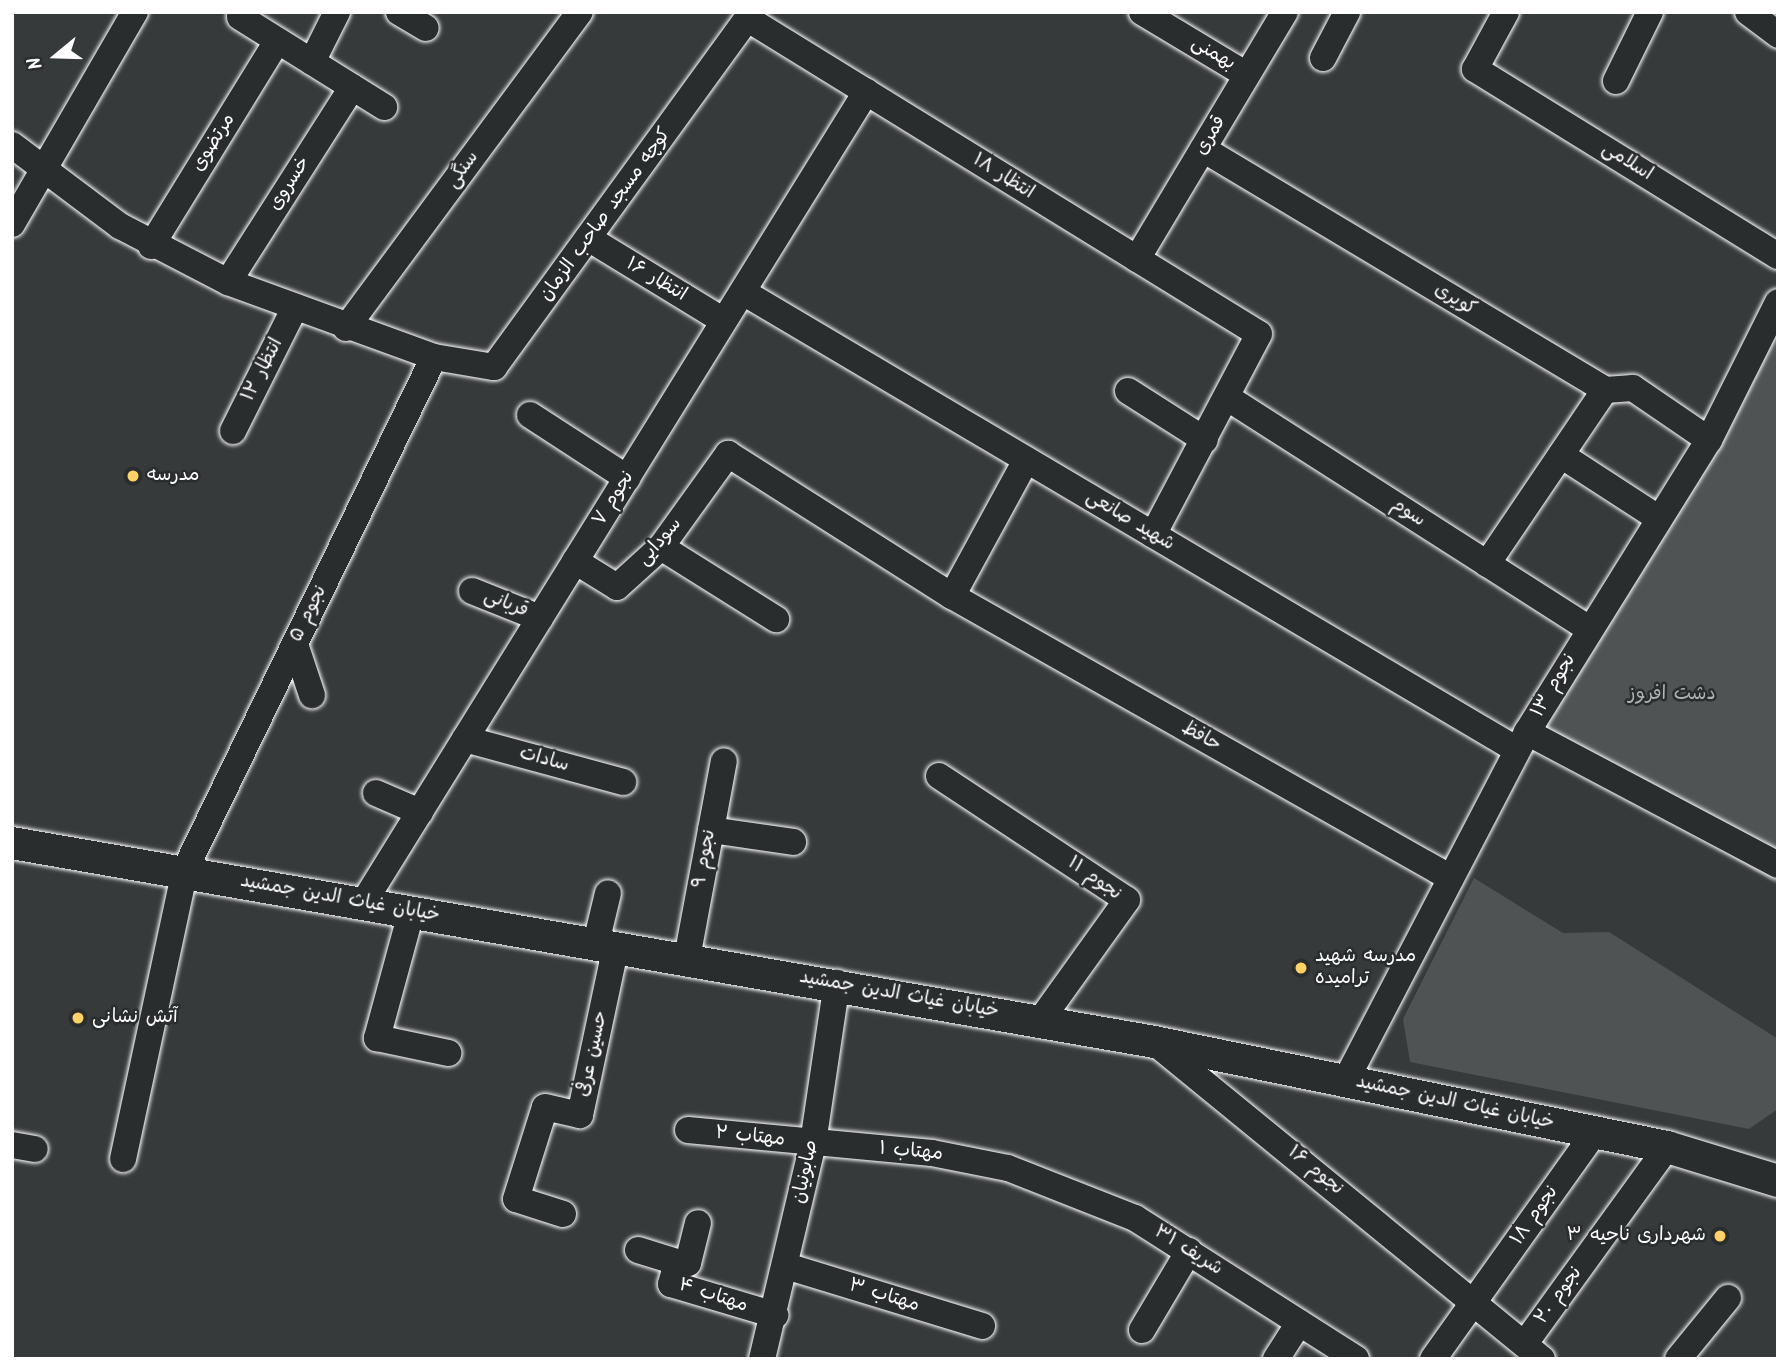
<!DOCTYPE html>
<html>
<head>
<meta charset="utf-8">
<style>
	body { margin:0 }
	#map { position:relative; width:1790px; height:1371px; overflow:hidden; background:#373a3b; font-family:Kalam,"Playpen Sans Arabic",sans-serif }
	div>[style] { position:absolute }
	.green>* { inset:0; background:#505354 }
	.roads { filter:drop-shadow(0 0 2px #fff) drop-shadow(0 0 2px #fff) }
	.minor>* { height:26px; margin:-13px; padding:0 13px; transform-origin:13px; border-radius:13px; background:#2a2d2e }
	.major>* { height:32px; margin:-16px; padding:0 16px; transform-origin:16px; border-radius:16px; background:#2a2d2e }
	.dots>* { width:19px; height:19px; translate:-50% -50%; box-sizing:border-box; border:4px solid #2a2d2e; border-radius:50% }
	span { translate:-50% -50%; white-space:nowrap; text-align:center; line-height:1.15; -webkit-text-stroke:5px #2a2d2e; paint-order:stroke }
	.street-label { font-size:19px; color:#fff }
	.poi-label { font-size:19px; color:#fff }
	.left { translate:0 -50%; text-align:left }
	.right { translate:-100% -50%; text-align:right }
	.park-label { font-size:19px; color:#b0b2b2 }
	.frame { position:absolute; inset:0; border:14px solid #fff; pointer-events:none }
	.north { position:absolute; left:21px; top:21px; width:70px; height:70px; -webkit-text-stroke:5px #2a2d2e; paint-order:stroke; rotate:251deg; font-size:19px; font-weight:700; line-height:28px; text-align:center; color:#fff }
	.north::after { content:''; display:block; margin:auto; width:24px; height:32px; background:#fff; clip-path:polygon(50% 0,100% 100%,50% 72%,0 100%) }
</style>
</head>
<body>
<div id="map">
	<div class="green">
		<i style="clip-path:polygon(1778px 302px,1778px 885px,1527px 732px)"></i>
		<i style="clip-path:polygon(1474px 878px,1563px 933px,1609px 932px,1778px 1039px,1778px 1109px,1749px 1129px,1410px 1062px,1403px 1019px)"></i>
	</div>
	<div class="roads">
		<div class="minor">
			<i style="left:399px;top:12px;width:31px;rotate:31deg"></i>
			<i style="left:1142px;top:12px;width:122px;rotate:31deg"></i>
			<i style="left:1506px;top:12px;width:65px;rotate:118.5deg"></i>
			<i style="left:1475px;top:69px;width:356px;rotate:31.7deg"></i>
			<i style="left:1748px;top:12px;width:38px;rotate:37deg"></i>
			<i style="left:240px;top:17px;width:170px;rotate:32deg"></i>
			<i style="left:748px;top:19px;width:600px;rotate:31.65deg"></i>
			<i style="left:1259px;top:334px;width:227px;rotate:117.8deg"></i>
			<i style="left:1323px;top:58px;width:52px;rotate:-62.4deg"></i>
			<i style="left:312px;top:62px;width:56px;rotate:-63.4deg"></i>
			<i style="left:1616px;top:81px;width:77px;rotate:-63.8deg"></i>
			<i style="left:12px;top:145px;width:135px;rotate:36.9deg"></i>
			<i style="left:120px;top:226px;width:122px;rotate:27.4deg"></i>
			<i style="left:228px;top:282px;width:219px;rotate:20deg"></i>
			<i style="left:434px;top:357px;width:61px;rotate:9.5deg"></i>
			<i style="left:494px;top:367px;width:439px;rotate:-54deg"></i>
			<i style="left:1203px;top:149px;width:469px;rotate:30.9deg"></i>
			<i style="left:1605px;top:390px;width:28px;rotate:-4deg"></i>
			<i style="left:1633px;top:388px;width:92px;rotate:34.4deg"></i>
			<i style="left:12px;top:224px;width:245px;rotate:-59.9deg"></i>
			<i style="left:588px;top:238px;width:159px;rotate:31.4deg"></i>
			<i style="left:151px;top:246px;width:241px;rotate:-58.4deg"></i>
			<i style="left:1137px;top:259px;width:288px;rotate:-59.1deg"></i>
			<i style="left:228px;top:282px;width:231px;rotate:-57.5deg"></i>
			<i style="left:743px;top:292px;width:899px;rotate:30.61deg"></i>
			<i style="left:346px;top:328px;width:393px;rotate:-53.5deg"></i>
			<i style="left:1128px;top:391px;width:91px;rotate:32.5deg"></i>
			<i style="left:1228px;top:398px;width:427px;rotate:32.6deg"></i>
			<i style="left:530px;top:415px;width:116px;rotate:33deg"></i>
			<i style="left:233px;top:431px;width:136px;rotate:-63.4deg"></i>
			<i style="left:1561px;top:455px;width:116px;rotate:33deg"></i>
			<i style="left:661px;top:547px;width:136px;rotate:32.1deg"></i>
			<i style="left:575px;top:561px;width:49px;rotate:31.8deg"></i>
			<i style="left:617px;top:587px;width:59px;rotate:-42.3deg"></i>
			<i style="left:661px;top:547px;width:115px;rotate:-54.2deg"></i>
			<i style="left:728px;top:454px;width:265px;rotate:32.4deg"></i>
			<i style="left:952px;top:596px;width:573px;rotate:29.47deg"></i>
			<i style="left:1487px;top:564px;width:210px;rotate:-55.9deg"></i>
			<i style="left:472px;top:591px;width:73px;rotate:21.7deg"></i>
			<i style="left:952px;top:596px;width:155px;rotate:-61.4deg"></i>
			<i style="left:295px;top:644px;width:54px;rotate:71.6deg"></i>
			<i style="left:1527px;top:732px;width:284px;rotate:27.9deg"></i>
			<i style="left:465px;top:739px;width:164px;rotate:15.2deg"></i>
			<i style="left:939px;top:776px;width:225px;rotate:33.4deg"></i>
			<i style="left:1127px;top:900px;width:149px;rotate:125.7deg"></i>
			<i style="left:376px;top:793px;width:48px;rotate:23.4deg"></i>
			<i style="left:711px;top:830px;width:83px;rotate:8.3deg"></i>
			<i style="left:362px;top:905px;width:957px;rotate:-58.2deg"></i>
			<i style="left:411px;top:913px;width:130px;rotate:105.2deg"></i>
			<i style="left:377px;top:1038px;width:73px;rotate:11.9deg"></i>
			<i style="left:596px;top:943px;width:51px;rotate:-76.5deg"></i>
			<i style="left:687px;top:958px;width:200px;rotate:-79.4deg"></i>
			<i style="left:1154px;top:1042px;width:501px;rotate:39.25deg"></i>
			<i style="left:1346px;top:1080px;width:392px;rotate:-62.5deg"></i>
			<i style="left:1527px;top:732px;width:344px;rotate:-58.1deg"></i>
			<i style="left:1709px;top:440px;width:154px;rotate:-63.4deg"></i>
			<i style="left:688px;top:1130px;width:245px;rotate:5.4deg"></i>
			<i style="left:932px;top:1153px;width:77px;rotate:11.2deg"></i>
			<i style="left:1008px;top:1168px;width:136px;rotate:21.5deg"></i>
			<i style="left:1135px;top:1218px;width:262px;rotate:32.5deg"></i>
			<i style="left:12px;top:1145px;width:23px;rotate:10deg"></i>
			<i style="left:123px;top:1159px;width:296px;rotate:-77.9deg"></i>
			<i style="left:185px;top:870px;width:570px;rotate:-64.11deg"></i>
			<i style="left:563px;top:1214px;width:49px;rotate:-162.3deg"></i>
			<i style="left:516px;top:1199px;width:96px;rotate:-72.5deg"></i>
			<i style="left:545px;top:1107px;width:36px;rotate:13deg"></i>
			<i style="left:580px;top:1115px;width:173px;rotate:-78deg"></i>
			<i style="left:638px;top:1250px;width:41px;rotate:17.1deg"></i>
			<i style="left:677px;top:1262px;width:23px;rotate:105deg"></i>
			<i style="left:671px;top:1284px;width:109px;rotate:16.6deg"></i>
			<i style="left:677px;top:1262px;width:11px;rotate:5deg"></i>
			<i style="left:688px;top:1263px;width:41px;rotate:-76deg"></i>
			<i style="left:786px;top:1266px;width:205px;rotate:17deg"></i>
			<i style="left:1142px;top:1330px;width:92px;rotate:-59.3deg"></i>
			<i style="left:1526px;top:1342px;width:241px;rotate:-54.1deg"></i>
			<i style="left:762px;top:1359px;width:222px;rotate:-76.7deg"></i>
			<i style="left:813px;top:1143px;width:162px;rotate:-81.5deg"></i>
			<i style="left:1276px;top:1359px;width:43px;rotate:-57.4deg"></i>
			<i style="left:1433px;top:1359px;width:279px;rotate:-54.5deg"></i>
			<i style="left:1678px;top:1359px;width:79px;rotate:-50.7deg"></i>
		</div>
		<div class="major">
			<i style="left:12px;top:843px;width:1159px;rotate:9.88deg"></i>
			<i style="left:1154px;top:1042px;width:524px;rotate:11.57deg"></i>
			<i style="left:1667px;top:1147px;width:116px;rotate:17deg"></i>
		</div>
	</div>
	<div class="dots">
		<i style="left:133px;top:476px;background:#ffd166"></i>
		<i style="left:1301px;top:968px;background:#ffd166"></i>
		<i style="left:78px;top:1018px;background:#ffd166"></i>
		<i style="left:1720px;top:1236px;background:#ffd166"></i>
	</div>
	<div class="street-label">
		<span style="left:1213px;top:54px;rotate:31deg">بهمنی</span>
		<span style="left:1211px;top:136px;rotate:-59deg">قمری</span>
		<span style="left:214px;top:143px;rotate:-58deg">مرتضوی</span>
		<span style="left:1627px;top:162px;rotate:32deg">اسلامی</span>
		<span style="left:463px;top:170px;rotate:-54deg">سنگی</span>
		<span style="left:1003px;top:177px;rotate:32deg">انتظار ۱۸</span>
		<span style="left:290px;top:184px;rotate:-57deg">خسروی</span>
		<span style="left:606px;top:215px;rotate:-54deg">کوچه مسجد صاحب الزمان</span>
		<span style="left:656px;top:280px;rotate:31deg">انتظار ۱۶</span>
		<span style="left:1455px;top:300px;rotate:31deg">کویری</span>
		<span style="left:263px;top:370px;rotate:-63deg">انتظار ۱۲</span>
		<span style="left:614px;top:499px;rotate:-58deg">نجوم ۷</span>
		<span style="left:1408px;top:513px;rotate:33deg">سوم</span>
		<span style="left:1130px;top:521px;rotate:31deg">شهید صانعی</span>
		<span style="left:660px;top:542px;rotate:-49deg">سودایی</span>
		<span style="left:506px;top:604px;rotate:22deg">قربانی</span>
		<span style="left:309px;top:614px;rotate:-64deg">نجوم ۵</span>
		<span style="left:1554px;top:686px;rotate:-60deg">نجوم ۱۳</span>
		<span style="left:1201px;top:737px;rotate:29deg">حافظ</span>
		<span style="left:544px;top:760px;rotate:15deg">سادات</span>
		<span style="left:705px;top:859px;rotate:-80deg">نجوم ۹</span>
		<span style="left:1094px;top:879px;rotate:35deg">نجوم ۱۱</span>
		<span style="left:340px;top:899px;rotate:10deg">خیابان غیاث الدین جمشید</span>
		<span style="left:899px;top:995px;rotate:10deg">خیابان غیاث الدین جمشید</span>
		<span style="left:593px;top:1054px;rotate:-78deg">حسین عرفی</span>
		<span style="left:1455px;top:1103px;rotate:12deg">خیابان غیاث الدین جمشید</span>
		<span style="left:750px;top:1137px;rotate:6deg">مهتاب ۲</span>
		<span style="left:911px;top:1152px;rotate:5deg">مهتاب ۱</span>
		<span style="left:1315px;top:1171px;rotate:39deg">نجوم ۱۶</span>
		<span style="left:806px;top:1172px;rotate:-78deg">صابونیان</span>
		<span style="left:1535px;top:1216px;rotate:-55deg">نجوم ۱۸</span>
		<span style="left:1188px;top:1251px;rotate:32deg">شریف ۳۱</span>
		<span style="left:713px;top:1296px;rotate:18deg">مهتاب ۴</span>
		<span style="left:884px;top:1296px;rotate:17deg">مهتاب ۳</span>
		<span style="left:1559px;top:1296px;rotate:-54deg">نجوم ۲۰</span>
	</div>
	<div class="poi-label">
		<span class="left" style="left:147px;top:476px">مدرسه</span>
		<span class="left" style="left:1315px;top:968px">مدرسه شهید<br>ترامیده</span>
		<span class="left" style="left:92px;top:1018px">آتش نشانی</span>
		<span class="right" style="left:1706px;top:1236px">شهرداری ناحیه ۳</span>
	</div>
	<div class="park-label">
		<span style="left:1672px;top:695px">دشت افروز</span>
	</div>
	<div class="frame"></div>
	<div class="north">N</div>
</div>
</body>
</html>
